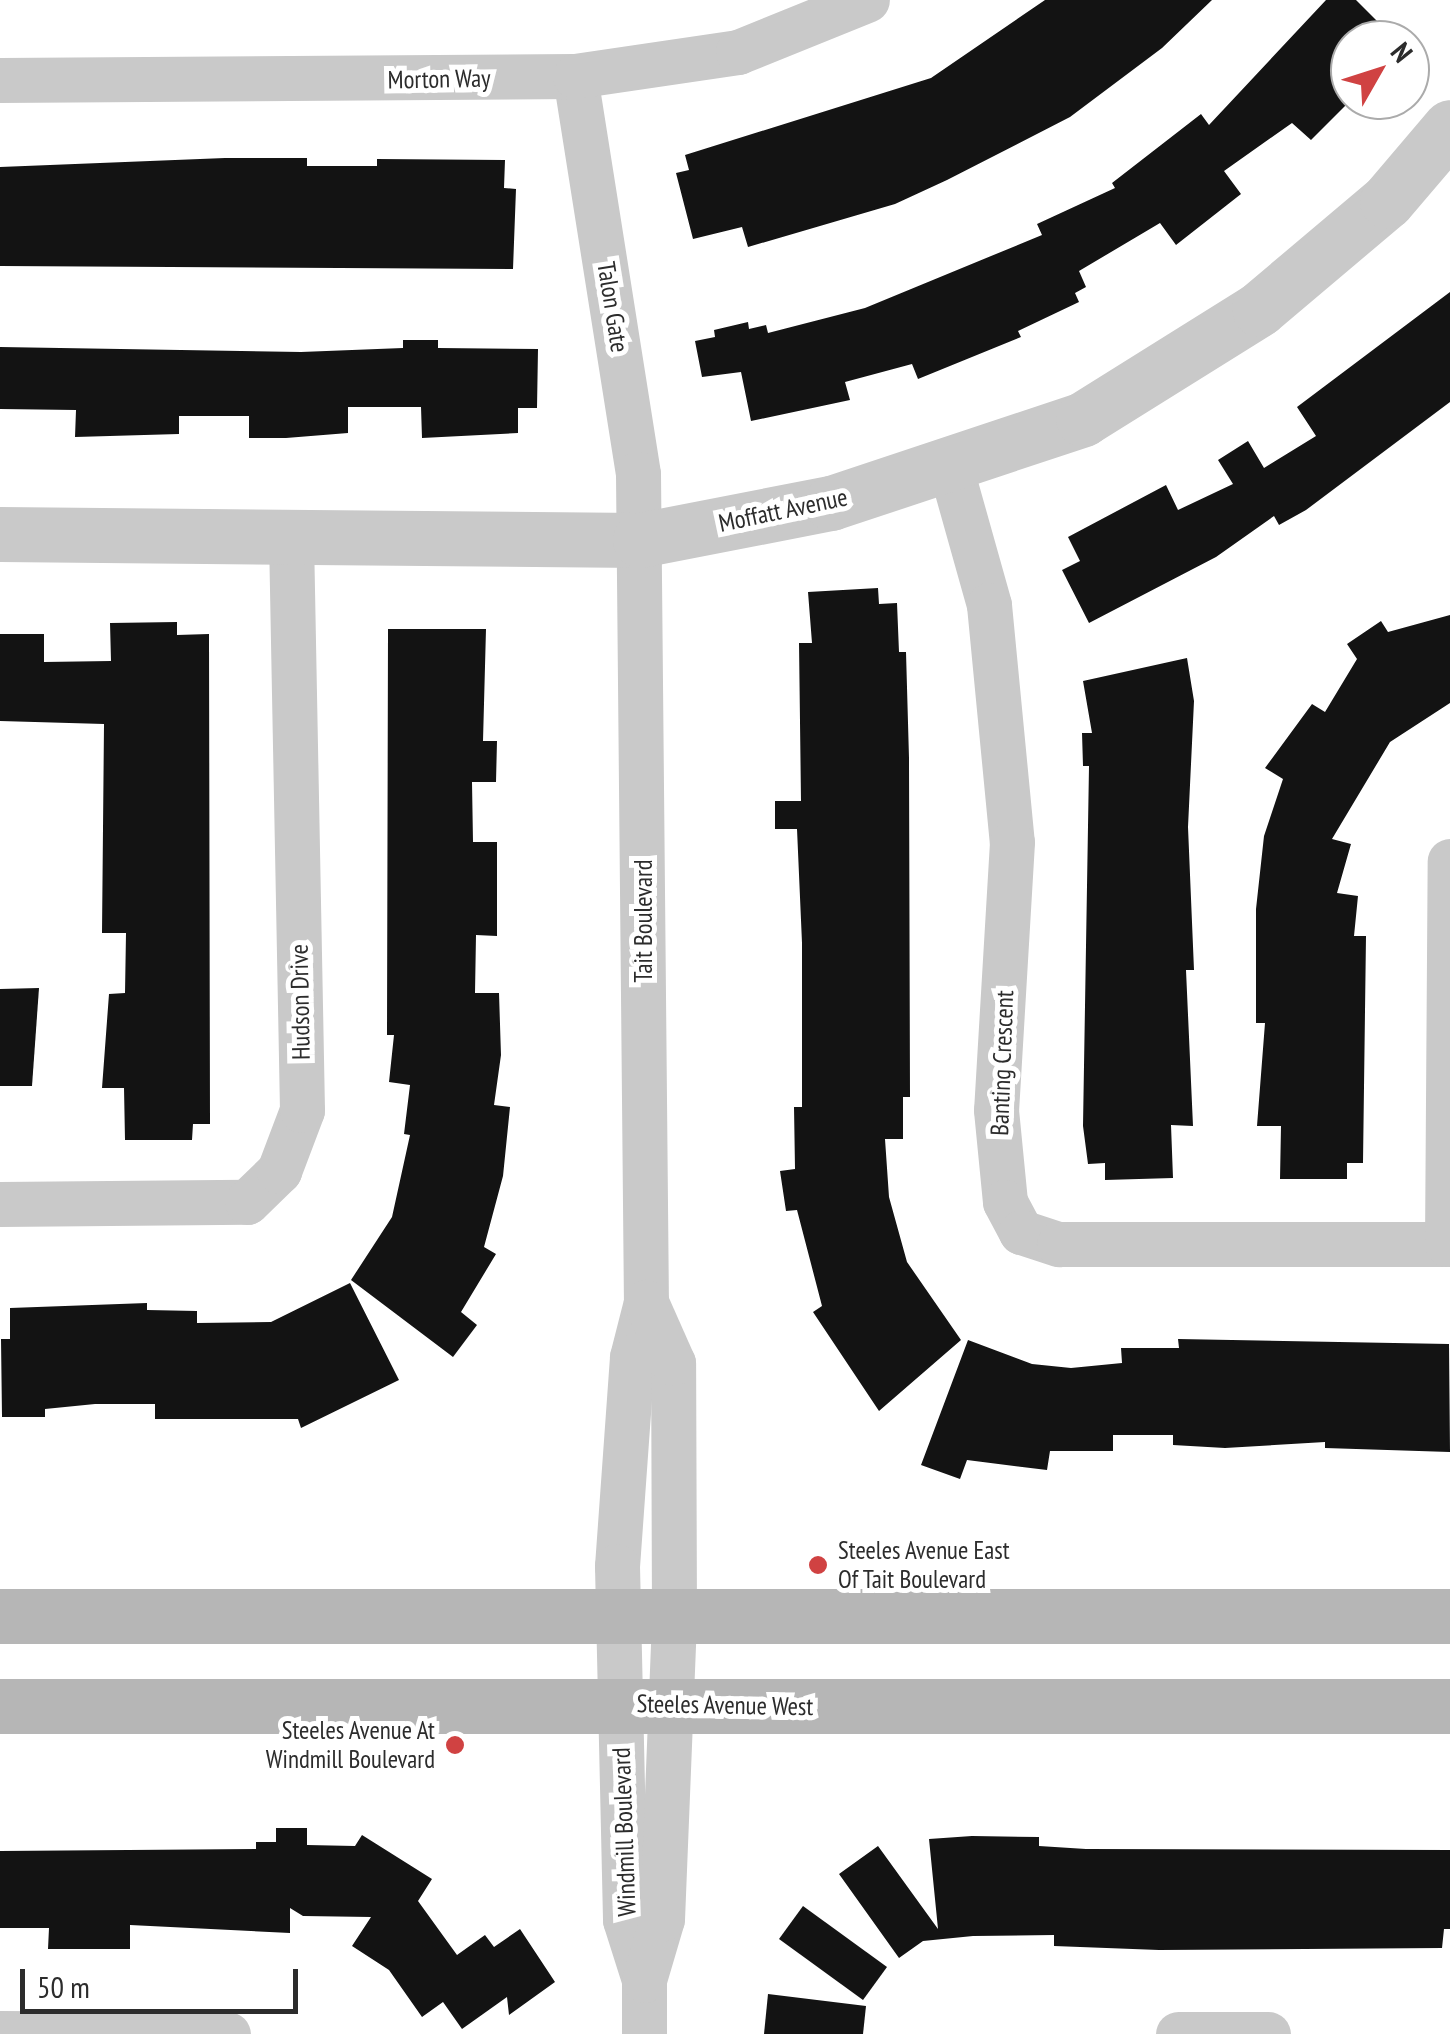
<!DOCTYPE html>
<html>
<head>
<meta charset="utf-8">
<style>
	body { margin:0 }
	#map { position:relative; width:1450px; height:2034px; overflow:hidden; background:#fff; font-family:"PT Sans Narrow",sans-serif }
	div>[style] { position:absolute }
	.building>* { inset:0; background:#131313 }
	.minor>* { height:45px; margin:-22.5px; padding:0 22.5px; transform-origin:22.5px; border-radius:22.5px; background:#c9c9c9 }
	.tertiary>* { height:55px; margin:-27.5px; padding:0 27.5px; transform-origin:27.5px; border-radius:27.5px; background:#c9c9c9 }
	.secondary>* { height:55px; margin:-27.5px; padding:0 27.5px; transform-origin:27.5px; border-radius:27.5px; background:#b6b6b6 }
	.dots>* { width:28px; height:28px; translate:-50% -50%; box-sizing:border-box; border:5px solid #fff; border-radius:50% }
	span { translate:-50% -50%; white-space:nowrap; text-align:center; line-height:1.15; -webkit-text-stroke:10px #fff; paint-order:stroke }
	.street-label { font-size:25px; color:#2c2c2c }
	.poi-label { font-size:25px; color:#2c2c2c }
	.left { translate:0 -50%; text-align:left }
	.right { translate:-100% -50%; text-align:right }
	.north { position:absolute; left:1330px; top:20px; width:100px; height:100px; box-sizing:border-box; background:#fff; border:2px solid #ababab; border-radius:50%; rotate:51deg; font-size:28px; font-weight:700; line-height:40px; text-align:center; color:#2c2c2c }
	.north::after { content:''; display:block; margin:auto; width:35px; height:45px; background:#d04242; clip-path:polygon(50% 0,100% 100%,50% 72%,0 100%) }
	.scale { position:absolute; left:20px; top:1969px; width:278px; height:45px; box-sizing:border-box; border:5px solid #2c2c2c; border-top:0; padding-left:12px; font-size:30px; line-height:35px; white-space:nowrap; color:#2c2c2c; -webkit-text-stroke:8px #fff; paint-order:stroke }
</style>
</head>
<body>
<div id="map">
	<div class="building">
		<i style="clip-path:polygon(1045px 0,1212px 0,1162px 48px,1070px 117px,947px 180px,895px 204px,748px 247px,742px 227px,693px 239px,676px 173px,689px 170px,685px 155px,931px 78px)"></i>
		<i style="clip-path:polygon(1326px 0,1356px 0,1396px 40px,1350px 40px,1350px 101px,1311px 140px,1292px 123px,1224px 171px,1241px 194px,1176px 245px,1160px 223px,1079px 271px,1086px 287px,1075px 293px,1079px 302px,1018px 331px,1021px 337px,918px 379px,912px 364px,845px 382px,850px 400px,751px 421px,741px 372px,702px 377px,695px 341px,715px 337px,714px 330px,748px 322px,749px 329px,766px 325px,768px 333px,865px 308px,1042px 235px,1037px 224px,1115px 188px,1112px 183px,1201px 114px,1209px 125px)"></i>
		<i style="clip-path:polygon(225px 158px,307px 158px,307px 166px,377px 166px,377px 159px,505px 160px,504px 188px,516px 189px,513px 269px,0 266px,0 167px)"></i>
		<i style="clip-path:polygon(1450px 292px,1450px 402px,1306px 510px,1279px 525px,1274px 516px,1216px 557px,1089px 623px,1062px 570px,1080px 561px,1068px 537px,1166px 485px,1178px 510px,1233px 484px,1218px 460px,1248px 441px,1264px 468px,1316px 436px,1297px 407px)"></i>
		<i style="clip-path:polygon(403px 340px,438px 340px,438px 348px,538px 349px,537px 408px,518px 408px,518px 433px,422px 438px,421px 407px,348px 407px,348px 433px,286px 438px,249px 438px,249px 416px,179px 416px,179px 434px,75px 437px,76px 410px,0 409px,0 347px,301px 352px,403px 348px)"></i>
		<i style="clip-path:polygon(878px 588px,879px 604px,897px 603px,899px 652px,906px 652px,909px 758px,910px 1097px,903px 1097px,903px 1139px,885px 1139px,889px 1197px,907px 1262px,961px 1340px,879px 1411px,813px 1312px,822px 1306px,797px 1210px,786px 1211px,780px 1171px,795px 1169px,794px 1107px,802px 1107px,802px 943px,797px 829px,775px 829px,775px 801px,801px 801px,799px 643px,812px 643px,808px 592px)"></i>
		<i style="clip-path:polygon(1450px 615px,1450px 703px,1390px 742px,1332px 839px,1351px 844px,1337px 893px,1358px 896px,1354px 936px,1366px 936px,1363px 1163px,1347px 1163px,1347px 1179px,1280px 1179px,1281px 1126px,1257px 1126px,1265px 1023px,1256px 1023px,1256px 909px,1264px 836px,1283px 779px,1265px 768px,1312px 704px,1325px 712px,1357px 659px,1347px 644px,1381px 621px,1388px 632px)"></i>
		<i style="clip-path:polygon(177px 622px,177px 635px,209px 634px,210px 1124px,193px 1124px,192px 1140px,125px 1140px,124px 1088px,102px 1088px,109px 994px,125px 993px,126px 933px,102px 933px,104px 724px,0 721px,0 634px,44px 634px,44px 662px,111px 661px,110px 623px)"></i>
		<i style="clip-path:polygon(388px 629px,486px 629px,483px 741px,497px 741px,496px 782px,472px 782px,473px 842px,497px 842px,497px 936px,476px 935px,475px 993px,499px 993px,501px 1055px,494px 1105px,510px 1107px,503px 1176px,484px 1247px,496px 1254px,461px 1312px,477px 1325px,453px 1357px,351px 1280px,392px 1217px,410px 1135px,404px 1134px,410px 1085px,389px 1082px,394px 1035px,387px 1035px)"></i>
		<i style="clip-path:polygon(1187px 658px,1194px 701px,1188px 827px,1194px 970px,1186px 970px,1193px 1126px,1171px 1125px,1173px 1178px,1105px 1180px,1105px 1163px,1088px 1164px,1083px 1126px,1089px 766px,1083px 766px,1082px 733px,1092px 733px,1083px 681px)"></i>
		<i style="clip-path:polygon(39px 988px,32px 1086px,0 1086px,0 989px)"></i>
		<i style="clip-path:polygon(350px 1283px,399px 1380px,301px 1428px,298px 1419px,155px 1419px,155px 1404px,95px 1404px,45px 1409px,45px 1417px,2px 1417px,1px 1339px,10px 1339px,10px 1308px,147px 1303px,147px 1310px,197px 1311px,197px 1323px,271px 1322px)"></i>
		<i style="clip-path:polygon(1178px 1339px,1449px 1344px,1450px 1452px,1325px 1448px,1325px 1442px,1225px 1448px,1173px 1445px,1173px 1435px,1113px 1435px,1113px 1451px,1050px 1451px,1047px 1470px,967px 1460px,960px 1479px,921px 1465px,968px 1340px,1032px 1364px,1071px 1368px,1122px 1363px,1121px 1348px,1179px 1348px)"></i>
		<i style="clip-path:polygon(276px 1828px,307px 1828px,307px 1845px,355px 1846px,362px 1835px,432px 1879px,418px 1901px,457px 1955px,485px 1935px,494px 1947px,520px 1929px,555px 1982px,509px 2015px,507px 1997px,462px 2029px,443px 2002px,422px 2017px,389px 1970px,352px 1946px,371px 1917px,303px 1916px,290px 1908px,290px 1933px,130px 1925px,130px 1949px,48px 1949px,49px 1928px,0 1928px,0 1851px,256px 1849px,256px 1842px,276px 1842px)"></i>
		<i style="clip-path:polygon(972px 1836px,1039px 1837px,1039px 1846px,1086px 1849px,1450px 1850px,1450px 1929px,1444px 1929px,1442px 1948px,1159px 1950px,1054px 1946px,1054px 1935px,973px 1936px,923px 1941px,899px 1958px,839px 1874px,878px 1846px,938px 1929px,929px 1839px)"></i>
		<i style="clip-path:polygon(803px 1906px,887px 1967px,863px 2000px,779px 1939px)"></i>
		<i style="clip-path:polygon(768px 1994px,866px 2006px,863px 2034px,764px 2034px)"></i>
	</div>
	<div class="minor">
		<i style="left:575px;top:76px;width:403px;rotate:81deg"></i>
		<i style="left:638px;top:474px;width:828px;rotate:89.45deg"></i>
		<i style="left:646px;top:1302px;width:57px;rotate:104.3deg"></i>
		<i style="left:632px;top:1357px;width:210px;rotate:94.1deg"></i>
		<i style="left:617px;top:1566px;width:354px;rotate:88.7deg"></i>
		<i style="left:625px;top:1920px;width:63px;rotate:72.4deg"></i>
		<i style="left:0;top:80px;width:575px;rotate:-0.4deg"></i>
		<i style="left:575px;top:76px;width:165px;rotate:-8.4deg"></i>
		<i style="left:738px;top:52px;width:139px;rotate:-22deg"></i>
		<i style="left:950px;top:466px;width:144px;rotate:74.3deg"></i>
		<i style="left:989px;top:605px;width:238px;rotate:84.5deg"></i>
		<i style="left:1012px;top:842px;width:268px;rotate:93.4deg"></i>
		<i style="left:996px;top:1110px;width:92px;rotate:84.4deg"></i>
		<i style="left:1005px;top:1202px;width:34px;rotate:62deg"></i>
		<i style="left:1021px;top:1232px;width:40px;rotate:18deg"></i>
		<i style="left:1059px;top:1244px;width:391px"></i>
		<i style="left:0;top:1204px;width:247px;rotate:-0.5deg"></i>
		<i style="left:247px;top:1202px;width:45px;rotate:-44.1deg"></i>
		<i style="left:279px;top:1171px;width:65px;rotate:-69.3deg"></i>
		<i style="left:302px;top:1110px;width:573px;rotate:-91.1deg"></i>
		<i style="left:1447px;top:1244px;width:383px;rotate:-89.6deg"></i>
		<i style="left:0;top:2033px;width:228px;rotate:0.3deg"></i>
		<i style="left:644px;top:2034px;width:54px;rotate:-90deg"></i>
		<i style="left:644px;top:1980px;width:64px;rotate:-73.6deg"></i>
		<i style="left:662px;top:1919px;width:302px;rotate:-87.7deg"></i>
		<i style="left:674px;top:1617px;width:254px;rotate:-90.2deg"></i>
		<i style="left:673px;top:1363px;width:67px;rotate:-113.9deg"></i>
		<i style="left:1178px;top:2034px;width:90px"></i>
	</div>
	<div class="tertiary">
		<i style="left:0;top:534px;width:640px;rotate:0.54deg"></i>
		<i style="left:640px;top:540px;width:195px;rotate:-11deg"></i>
		<i style="left:831px;top:503px;width:266px;rotate:-18.4deg"></i>
		<i style="left:1083px;top:419px;width:208px;rotate:-32deg"></i>
		<i style="left:1259px;top:309px;width:167px;rotate:-40.2deg"></i>
		<i style="left:1387px;top:201px;width:97px;rotate:-49.6deg"></i>
	</div>
	<div class="secondary">
		<i style="left:0;top:1616px;width:1450px"></i>
		<i style="left:0;top:1706px;width:1450px"></i>
	</div>
	<div class="dots">
		<i style="left:818px;top:1565px;background:#d04242"></i>
		<i style="left:455px;top:1745px;background:#d04242"></i>
	</div>
	<div class="street-label">
		<span style="left:439px;top:79px;rotate:-1deg">Morton Way</span>
		<span style="left:613px;top:307px;rotate:81deg">Talon Gate</span>
		<span style="left:783px;top:510px;rotate:-12deg">Moffatt Avenue</span>
		<span style="left:643px;top:921px;rotate:-90deg">Tait Boulevard</span>
		<span style="left:300px;top:1002px;rotate:-91deg">Hudson Drive</span>
		<span style="left:1002px;top:1063px;rotate:-88deg">Banting Crescent</span>
		<span style="left:725px;top:1705px;rotate:1deg">Steeles Avenue West</span>
		<span style="left:624px;top:1832px;rotate:-92deg">Windmill Boulevard</span>
	</div>
	<div class="poi-label">
		<span class="left" style="left:838px;top:1565px">Steeles Avenue East<br>Of Tait Boulevard</span>
		<span class="right" style="left:435px;top:1745px">Steeles Avenue At<br>Windmill Boulevard</span>
	</div>
	<div class="north">N</div>
	<div class="scale">50 m</div>
</div>
</body>
</html>
